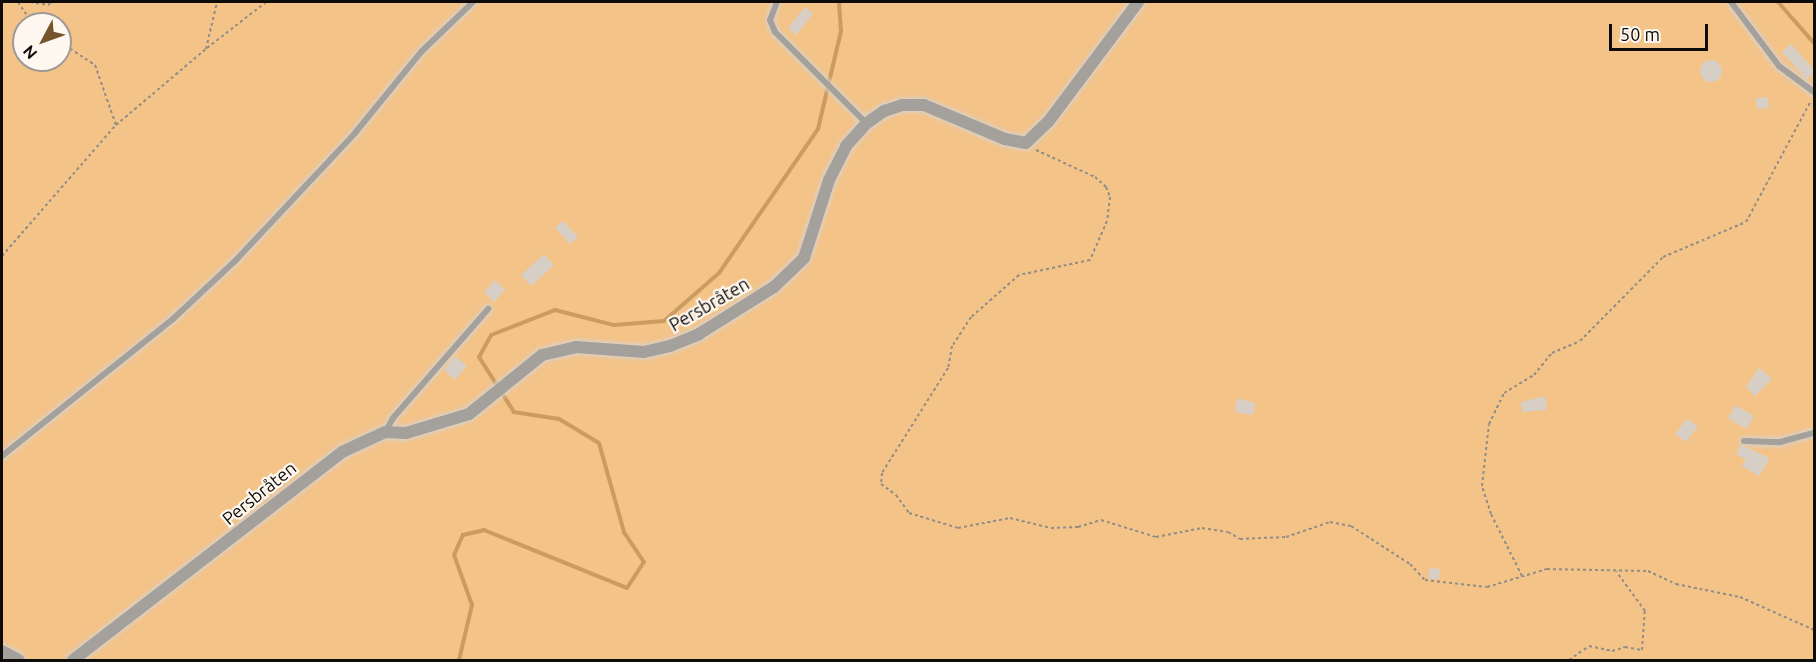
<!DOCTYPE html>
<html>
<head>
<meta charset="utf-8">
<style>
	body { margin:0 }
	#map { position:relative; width:1816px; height:662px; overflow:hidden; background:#fff8f0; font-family:Ubuntu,sans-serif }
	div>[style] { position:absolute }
	.green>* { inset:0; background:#f4c388 }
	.stream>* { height:4px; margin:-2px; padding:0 2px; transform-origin:2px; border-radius:2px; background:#cc9b60 }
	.building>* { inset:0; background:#d7cfc6 }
	.round { border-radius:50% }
	.path>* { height:2px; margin-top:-1px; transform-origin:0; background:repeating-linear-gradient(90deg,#928d87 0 3px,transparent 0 6px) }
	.roads { filter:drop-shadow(0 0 2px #d8d2cb) drop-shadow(0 0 2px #d8d2cb) }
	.lane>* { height:6px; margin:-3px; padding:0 3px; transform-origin:3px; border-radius:3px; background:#a4a09c }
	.street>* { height:12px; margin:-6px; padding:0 6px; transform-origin:6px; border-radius:6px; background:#a4a09c }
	span { translate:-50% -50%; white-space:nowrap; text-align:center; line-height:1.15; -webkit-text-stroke:4.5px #fff8f0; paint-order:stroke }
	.street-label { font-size:18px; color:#0e0c09 }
	.frame { position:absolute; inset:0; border:3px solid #0e0c09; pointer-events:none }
	.north { position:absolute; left:12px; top:12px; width:60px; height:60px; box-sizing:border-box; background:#fff8f0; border:2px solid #9f9a94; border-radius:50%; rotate:229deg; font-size:16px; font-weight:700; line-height:24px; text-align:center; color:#0e0c09 }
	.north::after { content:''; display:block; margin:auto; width:21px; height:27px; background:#76552c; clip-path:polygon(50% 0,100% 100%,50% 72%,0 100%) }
	.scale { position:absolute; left:1609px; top:24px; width:99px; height:27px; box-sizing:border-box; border:3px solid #0e0c09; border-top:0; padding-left:8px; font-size:18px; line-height:21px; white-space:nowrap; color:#0e0c09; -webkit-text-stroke:4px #fff8f0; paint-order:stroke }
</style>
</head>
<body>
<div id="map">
	<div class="green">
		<i style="clip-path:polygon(evenodd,2px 2px,1814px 2px,1814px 660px,2px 660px,2px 2px,24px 24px,60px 24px,60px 60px,24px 60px,24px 24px)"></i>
	</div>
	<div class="stream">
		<i style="left:1778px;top:2px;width:55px;rotate:48.7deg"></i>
		<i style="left:459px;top:660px;width:57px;rotate:-76.7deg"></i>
		<i style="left:472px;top:605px;width:53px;rotate:-109.8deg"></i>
		<i style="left:454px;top:555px;width:22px;rotate:-66deg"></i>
		<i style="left:463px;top:535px;width:22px;rotate:-13deg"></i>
		<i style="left:484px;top:530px;width:154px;rotate:22.1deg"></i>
		<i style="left:627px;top:588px;width:31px;rotate:-57deg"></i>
		<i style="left:644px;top:562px;width:36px;rotate:-124deg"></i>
		<i style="left:624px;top:532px;width:92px;rotate:-105.7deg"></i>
		<i style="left:599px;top:443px;width:47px;rotate:-149deg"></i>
		<i style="left:559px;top:419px;width:46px;rotate:-171.2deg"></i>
		<i style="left:514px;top:412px;width:65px;rotate:-122.5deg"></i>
		<i style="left:479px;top:357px;width:25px;rotate:-61deg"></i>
		<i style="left:491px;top:335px;width:69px;rotate:-21.3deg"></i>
		<i style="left:555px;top:310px;width:61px;rotate:14.3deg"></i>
		<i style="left:614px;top:325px;width:50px;rotate:-4.6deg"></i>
		<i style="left:664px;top:321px;width:73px;rotate:-41.1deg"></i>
		<i style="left:719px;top:273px;width:175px;rotate:-55.5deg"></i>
		<i style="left:818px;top:129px;width:101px;rotate:-76.8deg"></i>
		<i style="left:841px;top:31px;width:29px;rotate:-94deg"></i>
	</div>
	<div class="building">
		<i style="clip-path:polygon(805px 7px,813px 14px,796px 35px,788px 28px)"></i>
		<i style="clip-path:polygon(1791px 44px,1815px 71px,1807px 80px,1782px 52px)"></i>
		<i class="round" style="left:1700px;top:60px;width:22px;height:22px"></i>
		<i style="clip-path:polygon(1768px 97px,1769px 108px,1757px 109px,1756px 98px)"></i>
		<i style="clip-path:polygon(563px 221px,578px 237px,570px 244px,555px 228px)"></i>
		<i style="clip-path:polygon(544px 254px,554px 265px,531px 286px,521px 275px)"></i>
		<i style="clip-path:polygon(495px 280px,505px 290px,494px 302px,484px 292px)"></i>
		<i style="clip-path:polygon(455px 356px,467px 366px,455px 380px,444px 370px)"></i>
		<i style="clip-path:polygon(1759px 368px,1772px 379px,1755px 396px,1746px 387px)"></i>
		<i style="clip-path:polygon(1545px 396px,1547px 410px,1522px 412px,1521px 402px)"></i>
		<i style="clip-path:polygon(1237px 398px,1255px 403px,1253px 415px,1235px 412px)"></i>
		<i style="clip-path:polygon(1735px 405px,1754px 416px,1746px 429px,1728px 418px)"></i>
		<i style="clip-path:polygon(1687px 419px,1698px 426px,1686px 442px,1675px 434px)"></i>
		<i style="clip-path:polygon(1741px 445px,1770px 458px,1759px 476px,1742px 466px,1746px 460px,1736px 454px)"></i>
		<i style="clip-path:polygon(1429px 568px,1440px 569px,1439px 579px,1428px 579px)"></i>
	</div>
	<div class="path">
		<i style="left:18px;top:2px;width:27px;rotate:56deg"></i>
		<i style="left:30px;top:2px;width:19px;rotate:9deg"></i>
		<i style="left:49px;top:5px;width:3px;rotate:-72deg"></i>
		<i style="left:60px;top:42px;width:42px;rotate:33.3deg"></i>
		<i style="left:95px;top:65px;width:64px;rotate:70.7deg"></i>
		<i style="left:207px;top:48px;width:75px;rotate:-37.9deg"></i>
		<i style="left:1036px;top:150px;width:65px;rotate:24.6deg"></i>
		<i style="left:1095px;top:177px;width:15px;rotate:42deg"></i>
		<i style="left:1106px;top:187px;width:11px;rotate:68deg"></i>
		<i style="left:1110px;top:197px;width:24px;rotate:97deg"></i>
		<i style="left:1107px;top:221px;width:43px;rotate:113.6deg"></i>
		<i style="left:1090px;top:260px;width:73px;rotate:168.1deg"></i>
		<i style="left:1019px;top:275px;width:64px;rotate:138.8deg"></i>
		<i style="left:971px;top:317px;width:35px;rotate:123deg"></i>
		<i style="left:952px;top:346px;width:22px;rotate:100deg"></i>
		<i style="left:948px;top:368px;width:124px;rotate:122.2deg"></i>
		<i style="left:882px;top:473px;width:11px;rotate:95deg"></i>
		<i style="left:881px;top:484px;width:19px;rotate:36deg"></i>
		<i style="left:896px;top:495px;width:22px;rotate:54deg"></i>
		<i style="left:909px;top:513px;width:51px;rotate:17deg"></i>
		<i style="left:958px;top:528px;width:53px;rotate:-10.9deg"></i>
		<i style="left:1010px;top:518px;width:42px;rotate:13.7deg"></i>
		<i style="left:1051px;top:528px;width:27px;rotate:-2deg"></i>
		<i style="left:1078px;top:527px;width:24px;rotate:-17deg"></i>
		<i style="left:1101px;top:520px;width:58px;rotate:17.2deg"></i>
		<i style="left:1156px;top:537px;width:47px;rotate:-11.1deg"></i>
		<i style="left:1202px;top:528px;width:26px;rotate:9deg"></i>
		<i style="left:1228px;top:532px;width:14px;rotate:30deg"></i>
		<i style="left:1240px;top:539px;width:46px;rotate:-2.5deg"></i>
		<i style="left:1286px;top:537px;width:46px;rotate:-18.8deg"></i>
		<i style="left:1330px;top:522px;width:21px;rotate:11deg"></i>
		<i style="left:1351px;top:526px;width:70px;rotate:32.8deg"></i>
		<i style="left:1410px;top:564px;width:22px;rotate:47deg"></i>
		<i style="left:1425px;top:580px;width:62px;rotate:6.4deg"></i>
		<i style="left:1487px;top:587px;width:63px;rotate:-16.7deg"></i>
		<i style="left:1547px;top:569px;width:101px;rotate:1.1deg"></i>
		<i style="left:1648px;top:571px;width:31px;rotate:25deg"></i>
		<i style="left:1676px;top:584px;width:65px;rotate:11.5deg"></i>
		<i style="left:1740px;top:597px;width:81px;rotate:24deg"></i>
		<i style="left:2px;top:256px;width:174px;rotate:-49deg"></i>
		<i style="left:116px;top:125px;width:118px;rotate:-40.2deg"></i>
		<i style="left:206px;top:49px;width:48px;rotate:-76.8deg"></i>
		<i style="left:1522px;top:576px;width:69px;rotate:-116.6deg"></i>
		<i style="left:1491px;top:514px;width:29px;rotate:-108deg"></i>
		<i style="left:1482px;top:486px;width:62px;rotate:-83.6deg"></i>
		<i style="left:1489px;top:424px;width:34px;rotate:-64deg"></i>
		<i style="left:1504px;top:393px;width:35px;rotate:-31deg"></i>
		<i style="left:1534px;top:375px;width:28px;rotate:-51deg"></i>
		<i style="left:1552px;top:353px;width:30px;rotate:-23deg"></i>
		<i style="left:1580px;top:341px;width:118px;rotate:-45.3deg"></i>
		<i style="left:1663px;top:257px;width:90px;rotate:-22.9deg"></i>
		<i style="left:1746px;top:222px;width:137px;rotate:-61.8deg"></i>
		<i style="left:1569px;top:660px;width:24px;rotate:-35deg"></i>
		<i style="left:1589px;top:646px;width:24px;rotate:12deg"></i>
		<i style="left:1612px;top:651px;width:14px;rotate:-17deg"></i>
		<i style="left:1625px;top:647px;width:17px;rotate:10deg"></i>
		<i style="left:1642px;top:650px;width:39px;rotate:-86deg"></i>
		<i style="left:1645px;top:611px;width:49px;rotate:-125.9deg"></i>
	</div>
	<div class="roads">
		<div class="lane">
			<i style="left:777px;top:2px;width:19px;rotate:111deg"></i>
			<i style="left:770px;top:20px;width:13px;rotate:67deg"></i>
			<i style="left:775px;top:32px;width:129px;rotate:45deg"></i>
			<i style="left:1731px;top:2px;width:80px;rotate:53.1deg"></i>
			<i style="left:1779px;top:66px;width:44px;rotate:36.6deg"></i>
			<i style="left:385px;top:432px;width:16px;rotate:-60deg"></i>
			<i style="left:393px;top:418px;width:145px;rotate:-48.9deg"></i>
			<i style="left:1744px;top:441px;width:36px;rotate:2deg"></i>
			<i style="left:1780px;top:442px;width:35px;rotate:-15deg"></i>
			<i style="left:2px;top:456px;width:219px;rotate:-38.7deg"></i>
			<i style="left:173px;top:319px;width:85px;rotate:-43.1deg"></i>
			<i style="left:235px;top:261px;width:175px;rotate:-46.8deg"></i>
			<i style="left:355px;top:133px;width:104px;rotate:-50.8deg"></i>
			<i style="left:421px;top:52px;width:72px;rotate:-43.9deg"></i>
		</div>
		<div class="street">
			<i style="left:2px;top:651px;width:19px;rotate:28deg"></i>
			<i style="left:73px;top:660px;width:340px;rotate:-37.7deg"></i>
			<i style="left:342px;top:452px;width:47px;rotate:-24.9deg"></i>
			<i style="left:385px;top:432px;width:21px;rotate:3deg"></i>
			<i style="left:406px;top:433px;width:66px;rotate:-16.8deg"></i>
			<i style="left:469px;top:414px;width:94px;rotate:-38.9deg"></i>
			<i style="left:542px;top:355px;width:35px;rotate:-13deg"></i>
			<i style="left:576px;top:347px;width:68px;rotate:4.2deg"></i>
			<i style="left:644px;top:352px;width:27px;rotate:-13deg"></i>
			<i style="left:670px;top:346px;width:31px;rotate:-22deg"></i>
			<i style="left:699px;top:334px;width:89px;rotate:-32.1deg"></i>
			<i style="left:774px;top:287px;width:42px;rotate:-44deg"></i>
			<i style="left:804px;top:258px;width:82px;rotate:-72.2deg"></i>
			<i style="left:829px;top:180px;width:38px;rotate:-63deg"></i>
			<i style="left:846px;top:146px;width:31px;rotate:-48deg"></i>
			<i style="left:867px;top:123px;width:21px;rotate:-35deg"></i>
			<i style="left:884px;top:111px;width:19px;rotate:-18deg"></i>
			<i style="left:902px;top:105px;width:22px"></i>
			<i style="left:924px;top:105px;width:88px;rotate:22.8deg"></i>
			<i style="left:1005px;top:139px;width:21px;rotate:11deg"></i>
			<i style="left:1026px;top:143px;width:30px;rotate:-44deg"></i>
			<i style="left:1048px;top:122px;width:150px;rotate:-53.1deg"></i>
		</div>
	</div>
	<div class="street-label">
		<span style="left:709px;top:304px;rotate:-30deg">Persbråten</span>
		<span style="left:259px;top:493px;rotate:-39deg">Persbråten</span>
	</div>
	<div class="frame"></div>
	<div class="north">N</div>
	<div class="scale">50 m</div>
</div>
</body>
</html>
